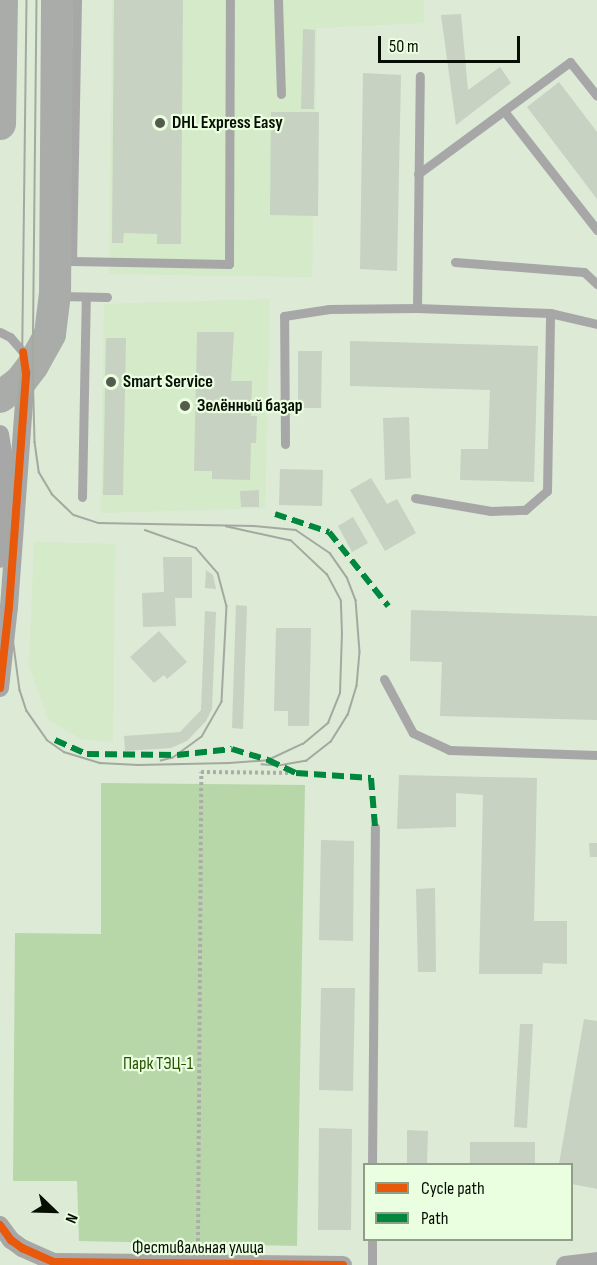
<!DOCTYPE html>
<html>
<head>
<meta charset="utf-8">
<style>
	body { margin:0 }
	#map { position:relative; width:597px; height:1265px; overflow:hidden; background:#dcead6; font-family:"Sofia Sans Condensed",sans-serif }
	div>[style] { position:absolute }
	.built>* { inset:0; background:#d4eac9 }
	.green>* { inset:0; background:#b8d7a9 }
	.building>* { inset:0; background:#c7d2c2 }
	.path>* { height:4px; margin-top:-2px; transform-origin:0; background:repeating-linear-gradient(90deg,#aaaea7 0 3px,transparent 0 6px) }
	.service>* { height:9px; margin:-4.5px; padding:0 4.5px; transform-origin:4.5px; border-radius:4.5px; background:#a8a7a8 }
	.minor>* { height:18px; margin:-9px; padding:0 9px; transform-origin:9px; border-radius:9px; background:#a8a7a8 }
	.trunk>* { height:32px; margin:-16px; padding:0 16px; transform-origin:16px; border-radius:16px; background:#a9aca8 }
	.tram>* { height:1.5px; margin:-0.75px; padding:0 0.75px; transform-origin:0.75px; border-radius:0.75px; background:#a4a9a0 }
	.quiet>* { height:6px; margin-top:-3px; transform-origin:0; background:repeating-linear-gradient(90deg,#00873e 0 12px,transparent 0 18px) }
	.cycleway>* { height:8px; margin:-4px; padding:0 4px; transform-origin:4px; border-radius:4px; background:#e8590c }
	.dots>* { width:16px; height:16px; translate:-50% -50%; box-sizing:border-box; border:3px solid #eafee0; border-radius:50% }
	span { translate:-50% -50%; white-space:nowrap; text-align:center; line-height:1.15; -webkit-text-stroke:4.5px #eafee0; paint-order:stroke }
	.poi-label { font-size:18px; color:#070e04; font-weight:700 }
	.left { translate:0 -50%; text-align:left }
	.park-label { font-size:18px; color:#285404 }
	.street-label { font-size:18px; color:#070e04 }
	.legend { position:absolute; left:363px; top:1163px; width:210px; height:78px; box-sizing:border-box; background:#eafee0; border:2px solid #8f9e88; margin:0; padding:8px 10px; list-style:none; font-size:18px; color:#070e04 }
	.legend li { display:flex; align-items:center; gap:12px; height:30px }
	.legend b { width:30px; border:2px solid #8f9e88 }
	.north { position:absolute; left:24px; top:1181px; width:60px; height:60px; -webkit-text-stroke:4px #eafee0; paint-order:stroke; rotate:113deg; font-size:16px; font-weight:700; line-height:24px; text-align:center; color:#070e04 }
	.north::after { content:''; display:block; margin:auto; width:21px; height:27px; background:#070e04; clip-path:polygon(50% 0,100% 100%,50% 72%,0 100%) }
	.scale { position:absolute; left:378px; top:36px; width:142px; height:27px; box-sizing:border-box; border:3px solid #070e04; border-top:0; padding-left:8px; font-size:18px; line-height:21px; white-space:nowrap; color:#070e04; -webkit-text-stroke:4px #eafee0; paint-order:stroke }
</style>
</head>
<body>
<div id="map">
	<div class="built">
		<i style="clip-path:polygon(112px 0,424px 0,424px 23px,317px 28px,312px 277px,109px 274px)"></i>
		<i style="clip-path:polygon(270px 299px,265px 508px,101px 513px,104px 304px)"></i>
		<i style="clip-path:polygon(34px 542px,115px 544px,113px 742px,81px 739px,48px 719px,29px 666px)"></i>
	</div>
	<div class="green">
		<i style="clip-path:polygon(101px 783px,305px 785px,297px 1246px,79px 1241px,77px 1181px,13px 1181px,15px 933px,101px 934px)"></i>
	</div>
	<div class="building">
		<i style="clip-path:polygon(114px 0,183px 0,181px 244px,157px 244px,157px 234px,124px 233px,123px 243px,112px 243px)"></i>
		<i style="clip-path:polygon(461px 14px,468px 90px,500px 67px,511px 83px,456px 125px,441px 15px)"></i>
		<i style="clip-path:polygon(303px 29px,315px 30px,314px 109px,301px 109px)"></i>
		<i style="clip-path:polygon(363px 73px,401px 75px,397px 271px,360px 269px)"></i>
		<i style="clip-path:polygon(559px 82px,597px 132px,597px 199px,527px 107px)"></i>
		<i style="clip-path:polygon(271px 112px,319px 112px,318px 216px,270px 215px)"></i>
		<i style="clip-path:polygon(197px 332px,234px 332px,231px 381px,252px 381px,251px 416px,257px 416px,256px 443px,251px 443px,250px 480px,212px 479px,212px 471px,194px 471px)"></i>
		<i style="clip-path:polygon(106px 338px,126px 338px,123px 495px,103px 495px)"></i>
		<i style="clip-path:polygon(350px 341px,538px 346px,534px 482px,460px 480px,461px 449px,488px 449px,490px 390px,350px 386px)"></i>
		<i style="clip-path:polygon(298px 351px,322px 351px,321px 408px,298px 408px)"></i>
		<i style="clip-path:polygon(409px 417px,411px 478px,385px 480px,383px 418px)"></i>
		<i style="clip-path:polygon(280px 469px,323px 470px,322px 506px,279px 505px)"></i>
		<i style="clip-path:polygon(371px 478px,387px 504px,397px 499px,416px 533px,385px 551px,350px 490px)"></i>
		<i style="clip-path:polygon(259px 490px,259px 507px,241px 507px,240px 491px)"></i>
		<i style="clip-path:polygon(353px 517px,368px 543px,352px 552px,338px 526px)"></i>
		<i style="clip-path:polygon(163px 557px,192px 557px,192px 598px,175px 598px,176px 626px,143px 627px,142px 593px,164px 592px)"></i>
		<i style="clip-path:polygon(206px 570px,213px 575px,216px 589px,205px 588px)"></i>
		<i style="clip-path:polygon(236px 605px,247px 606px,243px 729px,232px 728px)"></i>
		<i style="clip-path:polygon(411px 610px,597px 616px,597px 720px,440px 716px,442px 662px,410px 661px)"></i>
		<i style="clip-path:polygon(205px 611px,216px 612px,212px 709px,206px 721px,187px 741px,171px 748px,125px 751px,124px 736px,180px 732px,201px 710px)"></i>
		<i style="clip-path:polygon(276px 628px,311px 628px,309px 726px,288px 726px,288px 711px,274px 711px)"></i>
		<i style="clip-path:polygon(159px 631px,187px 662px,167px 679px,164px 675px,154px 683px,130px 657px)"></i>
		<i style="clip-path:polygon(399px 775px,537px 778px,534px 921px,567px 921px,567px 964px,543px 963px,542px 974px,479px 974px,483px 795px,456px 793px,456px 827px,397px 829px)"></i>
		<i style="clip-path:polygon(321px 840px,354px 841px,353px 941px,319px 940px)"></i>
		<i style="clip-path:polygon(589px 843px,597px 843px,597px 857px,590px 857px)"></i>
		<i style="clip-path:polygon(435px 888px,436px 972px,418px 972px,416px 889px)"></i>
		<i style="clip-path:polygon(321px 988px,355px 988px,353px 1091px,319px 1090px)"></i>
		<i style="clip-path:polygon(584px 1019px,597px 1021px,597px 1189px,572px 1184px,572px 1164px,559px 1164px)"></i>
		<i style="clip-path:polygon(520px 1024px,533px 1024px,527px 1128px,514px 1127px)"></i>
		<i style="clip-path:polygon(319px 1128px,352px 1129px,351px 1230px,318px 1230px)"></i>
		<i style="clip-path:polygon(407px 1130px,428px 1131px,427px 1164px,407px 1164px)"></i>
		<i style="clip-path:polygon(470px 1142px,535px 1142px,535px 1164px,470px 1164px)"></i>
	</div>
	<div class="path">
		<i style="left:198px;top:1247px;width:475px;rotate:-89.6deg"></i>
		<i style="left:201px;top:772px;width:95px;rotate:0.6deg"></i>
	</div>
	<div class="service">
		<i style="left:278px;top:0;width:94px;rotate:88.2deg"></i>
		<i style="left:504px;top:111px;width:151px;rotate:52deg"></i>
		<i style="left:418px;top:174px;width:189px;rotate:-36.4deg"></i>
		<i style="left:570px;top:62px;width:43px;rotate:51.5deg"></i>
		<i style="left:67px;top:261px;width:5px"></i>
		<i style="left:72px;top:261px;width:261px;rotate:-88.9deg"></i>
		<i style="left:72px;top:261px;width:157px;rotate:1.1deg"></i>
		<i style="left:229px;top:264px;width:264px;rotate:-89.8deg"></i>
		<i style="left:455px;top:262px;width:129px;rotate:4.4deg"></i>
		<i style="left:584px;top:272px;width:18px;rotate:43deg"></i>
		<i style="left:61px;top:296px;width:46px;rotate:1.2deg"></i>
		<i style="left:417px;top:308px;width:232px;rotate:-89.3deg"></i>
		<i style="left:0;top:332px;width:11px;rotate:27deg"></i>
		<i style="left:10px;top:337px;width:20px;rotate:49deg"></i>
		<i style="left:285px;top:444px;width:128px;rotate:-90.4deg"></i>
		<i style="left:284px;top:316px;width:46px;rotate:-8.8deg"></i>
		<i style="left:329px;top:309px;width:88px;rotate:-0.7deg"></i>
		<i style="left:417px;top:308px;width:133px;rotate:2.2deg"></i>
		<i style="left:550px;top:313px;width:48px;rotate:13.2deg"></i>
		<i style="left:82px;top:497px;width:200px;rotate:-88.9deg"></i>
		<i style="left:415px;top:498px;width:77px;rotate:9.7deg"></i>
		<i style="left:491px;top:511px;width:34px;rotate:-2deg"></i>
		<i style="left:525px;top:510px;width:29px;rotate:-41deg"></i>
		<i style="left:547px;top:491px;width:178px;rotate:-89deg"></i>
		<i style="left:384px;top:679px;width:61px;rotate:61.8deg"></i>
		<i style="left:413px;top:733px;width:40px;rotate:25deg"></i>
		<i style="left:449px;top:750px;width:148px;rotate:1.9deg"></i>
		<i style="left:372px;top:1164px;width:337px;rotate:-89.5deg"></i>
		<i style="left:372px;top:1265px;width:25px;rotate:-90deg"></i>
	</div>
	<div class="minor">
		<i style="left:0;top:434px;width:33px;rotate:81deg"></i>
		<i style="left:5px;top:467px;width:92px;rotate:93.1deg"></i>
		<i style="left:0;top:688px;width:81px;rotate:-83.7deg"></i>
		<i style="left:9px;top:607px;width:235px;rotate:-85.8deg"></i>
		<i style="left:0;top:1225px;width:19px;rotate:54deg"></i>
		<i style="left:11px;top:1240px;width:14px;rotate:36deg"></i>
		<i style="left:22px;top:1248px;width:35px;rotate:24deg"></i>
		<i style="left:54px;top:1262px;width:289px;rotate:0.6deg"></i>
		<i style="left:565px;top:1265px;width:32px;rotate:-7deg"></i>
	</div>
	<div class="trunk">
		<i style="left:0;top:124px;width:124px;rotate:-89.1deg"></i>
		<i style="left:0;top:397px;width:26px;rotate:-37deg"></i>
		<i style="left:21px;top:381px;width:20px;rotate:-53deg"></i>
		<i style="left:33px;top:365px;width:35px;rotate:-61deg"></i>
		<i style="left:50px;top:334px;width:38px;rotate:-83deg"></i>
		<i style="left:55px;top:296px;width:296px;rotate:-89.6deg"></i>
	</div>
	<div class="tram">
		<i style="left:27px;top:0;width:352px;rotate:90.7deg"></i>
		<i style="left:23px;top:352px;width:172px;rotate:94.7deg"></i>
		<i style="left:9px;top:523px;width:84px;rotate:90deg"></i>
		<i style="left:9px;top:607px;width:84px;rotate:82.5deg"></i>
		<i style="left:20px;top:690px;width:22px;rotate:72deg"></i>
		<i style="left:27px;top:711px;width:35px;rotate:55deg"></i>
		<i style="left:47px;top:740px;width:21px;rotate:35deg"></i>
		<i style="left:64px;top:752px;width:38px;rotate:17deg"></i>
		<i style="left:100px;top:763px;width:38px;rotate:3deg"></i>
		<i style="left:138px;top:765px;width:91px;rotate:-1.3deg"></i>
		<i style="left:229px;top:763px;width:39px;rotate:-4deg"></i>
		<i style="left:268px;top:760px;width:38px;rotate:-25deg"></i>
		<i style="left:303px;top:744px;width:33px;rotate:-40deg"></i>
		<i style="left:328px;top:723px;width:32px;rotate:-68deg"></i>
		<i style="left:340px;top:693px;width:59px;rotate:-88.1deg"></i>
		<i style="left:342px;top:634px;width:33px;rotate:-92deg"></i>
		<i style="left:341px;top:601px;width:30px;rotate:-118deg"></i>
		<i style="left:327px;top:575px;width:50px;rotate:-136.6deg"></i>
		<i style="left:291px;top:541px;width:66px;rotate:-167.7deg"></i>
		<i style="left:37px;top:0;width:365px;rotate:90.6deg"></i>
		<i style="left:33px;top:365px;width:77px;rotate:88.5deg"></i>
		<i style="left:35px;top:442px;width:30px;rotate:82deg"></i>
		<i style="left:39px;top:472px;width:26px;rotate:59deg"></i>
		<i style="left:52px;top:494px;width:30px;rotate:44deg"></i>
		<i style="left:74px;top:515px;width:25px;rotate:18deg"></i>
		<i style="left:98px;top:523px;width:155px;rotate:1.1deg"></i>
		<i style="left:253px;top:526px;width:43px;rotate:5.3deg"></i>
		<i style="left:296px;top:530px;width:41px;rotate:34.1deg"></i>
		<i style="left:330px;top:553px;width:29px;rotate:55deg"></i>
		<i style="left:347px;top:577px;width:25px;rotate:69deg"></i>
		<i style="left:356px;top:600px;width:52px;rotate:85.6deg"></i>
		<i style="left:360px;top:652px;width:34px;rotate:95deg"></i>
		<i style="left:357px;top:686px;width:30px;rotate:107deg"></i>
		<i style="left:348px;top:715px;width:32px;rotate:122deg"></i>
		<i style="left:331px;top:742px;width:31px;rotate:142deg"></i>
		<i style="left:307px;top:761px;width:29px;rotate:170deg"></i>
		<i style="left:278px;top:766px;width:16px;rotate:-176deg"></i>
		<i style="left:145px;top:530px;width:54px;rotate:19.4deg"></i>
		<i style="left:196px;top:548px;width:33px;rotate:49deg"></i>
		<i style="left:218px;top:573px;width:34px;rotate:75deg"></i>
		<i style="left:227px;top:606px;width:96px;rotate:93deg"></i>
		<i style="left:222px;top:702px;width:40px;rotate:119.7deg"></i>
		<i style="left:202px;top:737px;width:36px;rotate:144deg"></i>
		<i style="left:173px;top:758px;width:12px;rotate:166deg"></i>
	</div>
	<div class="quiet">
		<i style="left:275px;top:514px;width:57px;rotate:18.4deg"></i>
		<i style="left:329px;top:532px;width:95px;rotate:51.4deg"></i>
		<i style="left:55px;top:740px;width:35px;rotate:24deg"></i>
		<i style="left:87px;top:754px;width:90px;rotate:0.6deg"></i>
		<i style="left:177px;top:755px;width:55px;rotate:-6.2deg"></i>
		<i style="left:232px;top:749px;width:38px;rotate:17deg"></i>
		<i style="left:268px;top:760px;width:31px;rotate:25deg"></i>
		<i style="left:296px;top:773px;width:75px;rotate:3.8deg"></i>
		<i style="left:371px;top:778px;width:49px;rotate:85.3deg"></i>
	</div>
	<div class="cycleway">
		<i style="left:0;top:688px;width:81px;rotate:-83.7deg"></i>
		<i style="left:9px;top:607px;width:235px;rotate:-85.8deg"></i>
		<i style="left:26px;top:373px;width:21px;rotate:-98deg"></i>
		<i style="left:0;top:1225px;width:19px;rotate:54deg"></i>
		<i style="left:11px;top:1240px;width:14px;rotate:36deg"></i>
		<i style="left:22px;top:1248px;width:35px;rotate:24deg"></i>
		<i style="left:54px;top:1262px;width:289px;rotate:0.6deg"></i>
	</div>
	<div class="dots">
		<i style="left:160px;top:123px;background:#525b4e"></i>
		<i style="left:111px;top:382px;background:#525b4e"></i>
		<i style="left:185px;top:406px;background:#525b4e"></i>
	</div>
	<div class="poi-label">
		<span class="left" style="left:172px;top:123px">DHL Express Easy</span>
		<span class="left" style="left:123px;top:382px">Smart Service</span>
		<span class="left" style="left:197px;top:406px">Зелённый базар</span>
	</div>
	<div class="park-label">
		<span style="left:158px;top:1064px">Парк ТЭЦ-1</span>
	</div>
	<div class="street-label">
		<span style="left:198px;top:1248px">Фестивальная улица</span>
	</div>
	<ul class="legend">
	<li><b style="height:8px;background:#e8590c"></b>Cycle path</li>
	<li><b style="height:8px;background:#00873e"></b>Path</li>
	</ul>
	<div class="north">N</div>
	<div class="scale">50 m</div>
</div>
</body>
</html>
